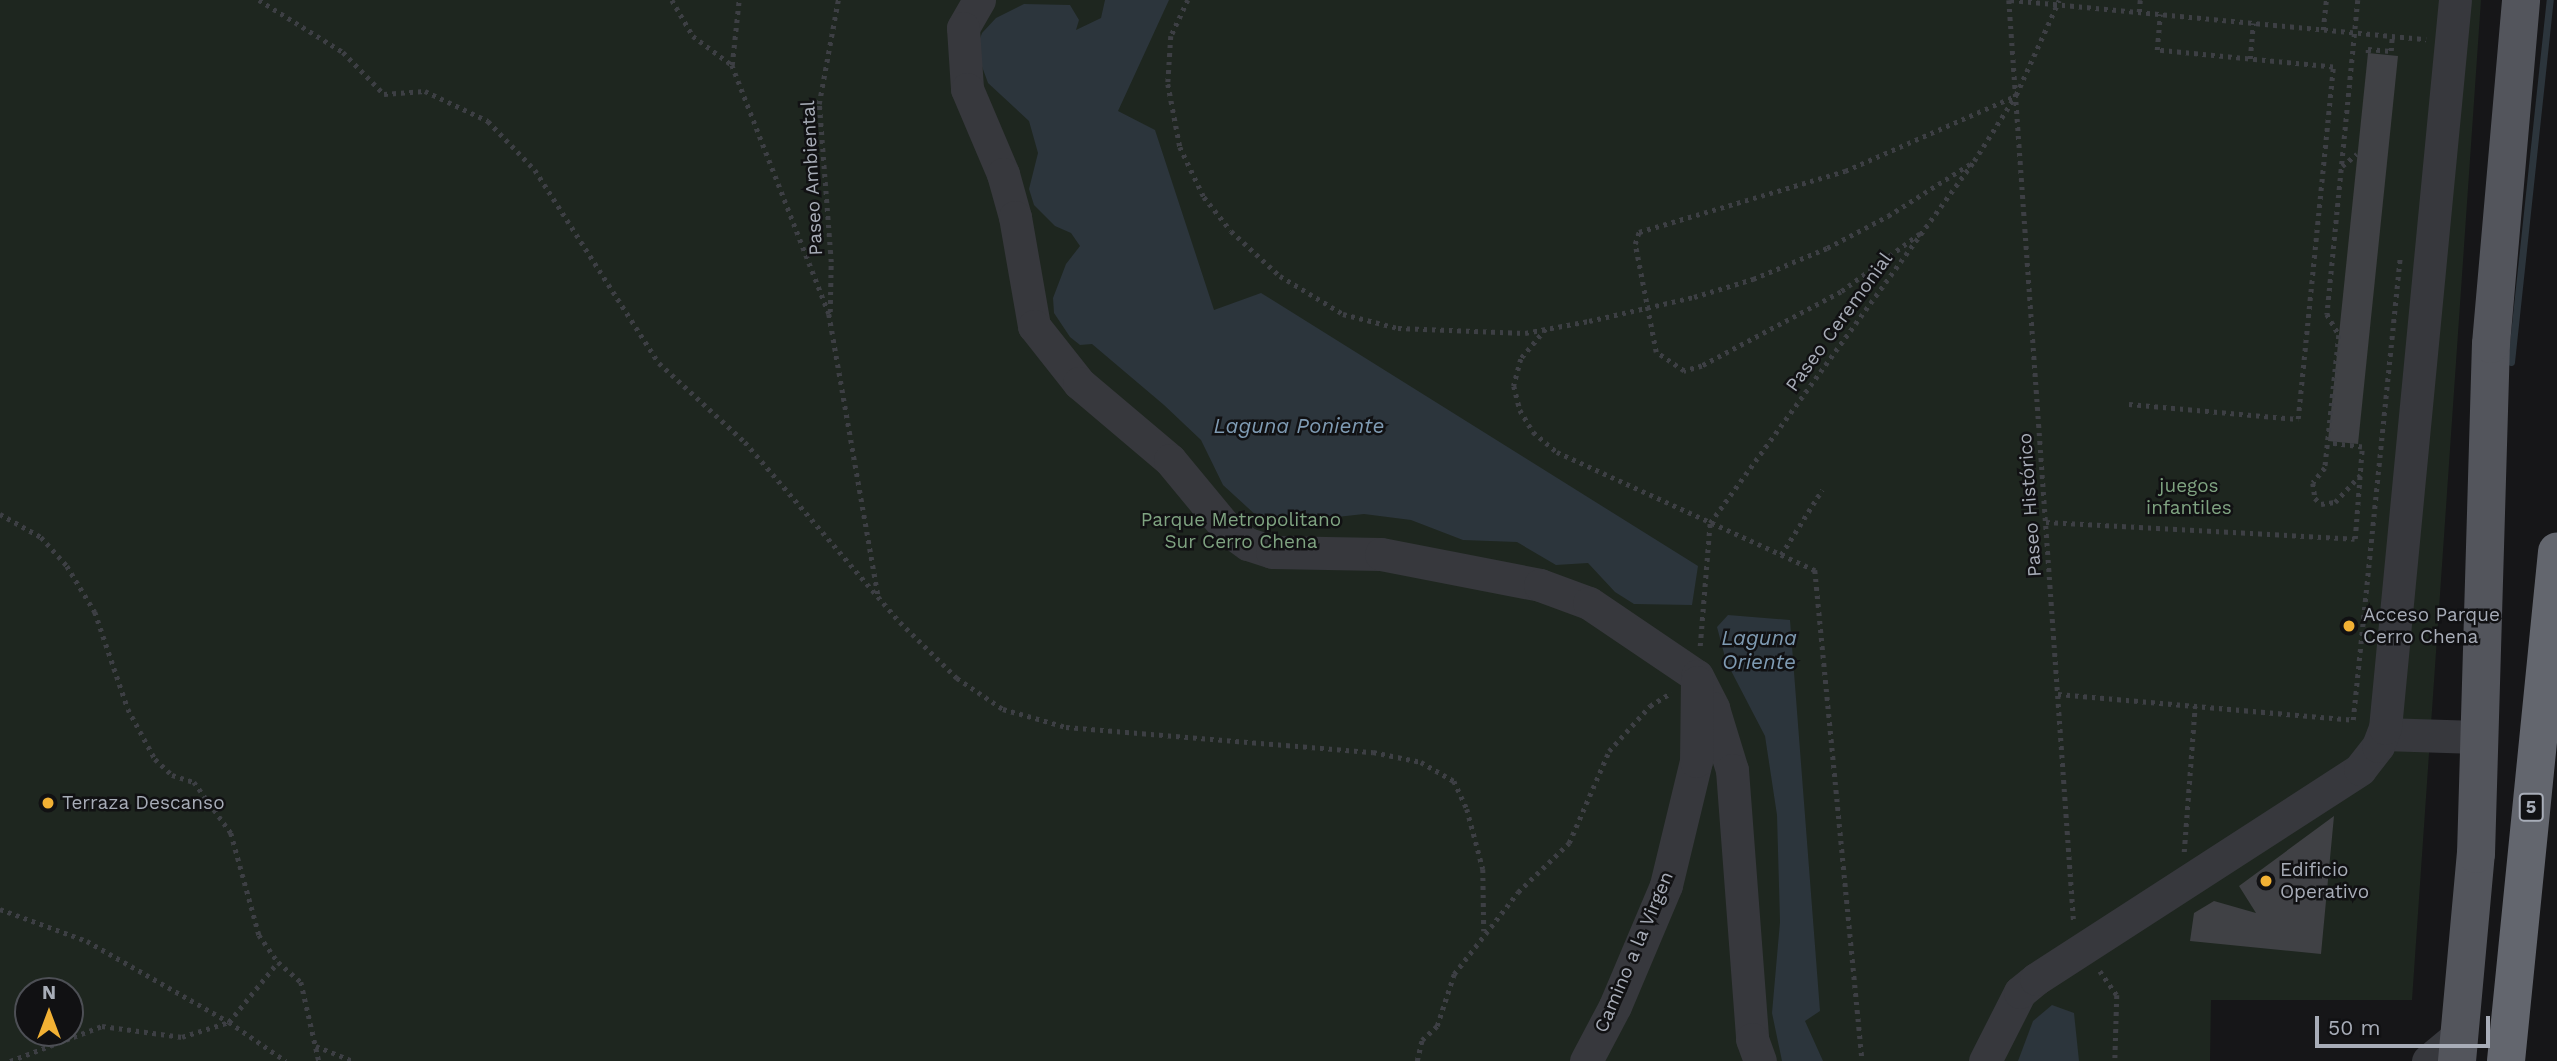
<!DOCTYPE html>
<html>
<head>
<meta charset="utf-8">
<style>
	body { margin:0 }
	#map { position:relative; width:2557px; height:1061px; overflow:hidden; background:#161618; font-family:"Work Sans",sans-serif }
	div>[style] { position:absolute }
	.green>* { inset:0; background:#1e261f }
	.water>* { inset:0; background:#2c353c }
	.stream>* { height:7px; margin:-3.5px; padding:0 3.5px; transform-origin:3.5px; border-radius:3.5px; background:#2c353c }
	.building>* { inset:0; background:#404145 }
	.path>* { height:4.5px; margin-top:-2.25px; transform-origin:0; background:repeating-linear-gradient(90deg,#3d3f44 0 3.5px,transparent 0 8.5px) }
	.minor>* { height:33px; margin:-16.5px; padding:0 16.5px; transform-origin:16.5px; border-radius:16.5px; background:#37383d }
	.major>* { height:38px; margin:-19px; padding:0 19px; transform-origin:19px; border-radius:19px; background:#53555c }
	.highway>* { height:38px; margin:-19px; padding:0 19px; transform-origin:19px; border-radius:19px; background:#63666e }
	.path-bridge>* { height:4.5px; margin-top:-2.25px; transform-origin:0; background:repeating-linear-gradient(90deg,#3d3f44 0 3.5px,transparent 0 8.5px) }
	.dots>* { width:19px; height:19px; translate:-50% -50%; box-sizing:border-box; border:4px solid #111113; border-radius:50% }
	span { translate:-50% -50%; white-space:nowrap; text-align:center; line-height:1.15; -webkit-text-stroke:5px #111113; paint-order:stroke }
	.shield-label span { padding:2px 5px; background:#111113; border:2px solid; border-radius:5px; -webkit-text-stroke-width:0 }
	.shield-label { font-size:18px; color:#a8adb8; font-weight:700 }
	.street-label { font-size:19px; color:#a8adb8 }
	.park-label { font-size:19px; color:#7fa381 }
	.poi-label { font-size:19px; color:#a8adb8 }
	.left { translate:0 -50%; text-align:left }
	.water-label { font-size:21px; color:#7f9bb3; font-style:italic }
	.north { position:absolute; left:14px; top:977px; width:70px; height:70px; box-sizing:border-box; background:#111113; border:2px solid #4d4f55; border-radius:50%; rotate:0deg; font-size:19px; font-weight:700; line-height:28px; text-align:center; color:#a8adb8 }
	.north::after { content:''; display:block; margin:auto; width:24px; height:32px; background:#f2b134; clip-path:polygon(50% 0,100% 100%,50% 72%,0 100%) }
	.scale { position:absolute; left:2315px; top:1016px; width:175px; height:32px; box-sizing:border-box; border:4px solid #a8adb8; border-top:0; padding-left:9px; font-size:21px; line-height:24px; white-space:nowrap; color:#a8adb8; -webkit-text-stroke:5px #111113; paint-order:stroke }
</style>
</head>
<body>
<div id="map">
	<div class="green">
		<i style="clip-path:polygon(evenodd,0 0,2481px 0,2412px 1000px,2211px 1000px,2210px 1061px,0 1061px,0 0,28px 991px,70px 991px,70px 1033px,28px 1033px,28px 991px)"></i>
	</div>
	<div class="water">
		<i style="clip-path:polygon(1105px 0,1169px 0,1118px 111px,1155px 130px,1214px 310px,1261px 293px,1698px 566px,1692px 605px,1634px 604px,1615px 592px,1588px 563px,1556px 565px,1517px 542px,1463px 540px,1411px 520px,1364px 514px,1274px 524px,1259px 518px,1223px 485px,1201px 440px,1164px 405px,1092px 344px,1080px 345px,1070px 337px,1054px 313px,1053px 298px,1066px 264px,1080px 246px,1071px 233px,1055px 226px,1034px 205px,1029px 189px,1038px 153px,1029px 121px,988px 83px,976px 50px,982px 33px,996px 18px,1024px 4px,1070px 5px,1079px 20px,1076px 30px,1101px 18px)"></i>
		<i style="clip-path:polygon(1728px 615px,1790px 620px,1820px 1011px,1805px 1021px,1823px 1061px,1782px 1061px,1772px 1013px,1780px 922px,1777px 815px,1765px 736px,1726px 661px,1717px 627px)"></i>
		<i style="clip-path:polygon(2052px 1005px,2074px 1013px,2079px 1061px,2018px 1061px,2033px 1021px)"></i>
	</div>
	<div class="stream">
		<i style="left:2511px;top:362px;width:364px;rotate:-83.9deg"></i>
	</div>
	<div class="building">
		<i style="clip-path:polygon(2368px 53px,2398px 56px,2358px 444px,2328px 441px)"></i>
		<i style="clip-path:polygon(2334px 816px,2321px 954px,2190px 941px,2194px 913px,2214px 901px,2256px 913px,2239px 886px)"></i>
	</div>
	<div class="path">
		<i style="left:259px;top:0;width:99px;rotate:31.8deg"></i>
		<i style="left:343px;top:52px;width:59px;rotate:45.7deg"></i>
		<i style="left:384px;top:94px;width:41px;rotate:-4.2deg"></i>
		<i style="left:425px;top:91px;width:70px;rotate:25.5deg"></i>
		<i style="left:488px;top:121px;width:68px;rotate:46.2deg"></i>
		<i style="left:535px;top:170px;width:229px;rotate:57.3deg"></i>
		<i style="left:659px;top:363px;width:117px;rotate:42.6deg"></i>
		<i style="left:745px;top:442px;width:238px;rotate:49.3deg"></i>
		<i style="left:900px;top:622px;width:80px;rotate:44.5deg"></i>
		<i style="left:957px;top:678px;width:55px;rotate:34deg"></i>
		<i style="left:1003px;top:709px;width:66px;rotate:15.9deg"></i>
		<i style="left:1066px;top:727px;width:308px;rotate:4.7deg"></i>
		<i style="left:1373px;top:752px;width:49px;rotate:11.8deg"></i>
		<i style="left:1421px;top:762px;width:38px;rotate:30deg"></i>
		<i style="left:1454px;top:781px;width:31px;rotate:65deg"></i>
		<i style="left:1467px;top:809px;width:62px;rotate:75.1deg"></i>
		<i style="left:1483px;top:869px;width:62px;rotate:89.1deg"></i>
		<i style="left:672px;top:0;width:42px;rotate:59.7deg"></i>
		<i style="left:693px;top:36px;width:49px;rotate:36.6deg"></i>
		<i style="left:732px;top:65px;width:267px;rotate:68.7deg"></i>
		<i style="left:829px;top:314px;width:285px;rotate:80.1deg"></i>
		<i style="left:1188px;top:0;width:40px;rotate:115deg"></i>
		<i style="left:1171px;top:36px;width:48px;rotate:93.6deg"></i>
		<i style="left:1168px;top:84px;width:64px;rotate:79.2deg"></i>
		<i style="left:1180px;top:147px;width:55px;rotate:64.4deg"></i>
		<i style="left:1204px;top:197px;width:43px;rotate:51.5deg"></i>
		<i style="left:1231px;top:231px;width:67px;rotate:42.6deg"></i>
		<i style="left:1280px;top:276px;width:74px;rotate:31.1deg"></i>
		<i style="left:1343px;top:314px;width:57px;rotate:14.3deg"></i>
		<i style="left:1398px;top:328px;width:127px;rotate:2.3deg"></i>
		<i style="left:1525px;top:333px;width:65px;rotate:-10.6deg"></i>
		<i style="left:2009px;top:0;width:926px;rotate:85.98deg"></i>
		<i style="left:2011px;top:0;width:417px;rotate:5.4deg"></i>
		<i style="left:2358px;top:0;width:316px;rotate:95.6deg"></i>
		<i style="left:2327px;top:314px;width:24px;rotate:60deg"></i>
		<i style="left:2339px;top:335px;width:134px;rotate:96deg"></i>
		<i style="left:2325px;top:468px;width:19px;rotate:129deg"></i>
		<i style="left:2313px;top:483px;width:15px;rotate:82deg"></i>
		<i style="left:2315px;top:498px;width:8px;rotate:45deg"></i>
		<i style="left:2321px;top:504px;width:14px;rotate:-8deg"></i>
		<i style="left:2335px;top:502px;width:37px;rotate:-47deg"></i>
		<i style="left:2139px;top:12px;width:12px;rotate:-85deg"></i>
		<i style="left:2323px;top:30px;width:30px;rotate:-84deg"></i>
		<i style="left:2368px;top:53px;width:4px;rotate:-90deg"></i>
		<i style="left:2368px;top:49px;width:23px;rotate:5deg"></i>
		<i style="left:2391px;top:51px;width:15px;rotate:-86deg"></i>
		<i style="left:2250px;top:59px;width:36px;rotate:-85deg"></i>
		<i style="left:732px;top:65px;width:65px;rotate:-83.9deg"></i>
		<i style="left:2342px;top:166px;width:19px;rotate:-39deg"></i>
		<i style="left:1920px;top:234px;width:98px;rotate:143.7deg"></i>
		<i style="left:1841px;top:292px;width:157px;rotate:152deg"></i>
		<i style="left:1702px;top:366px;width:19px;rotate:164deg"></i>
		<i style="left:1684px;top:371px;width:34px;rotate:-146deg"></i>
		<i style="left:1656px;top:352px;width:110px;rotate:-101deg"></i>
		<i style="left:1635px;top:244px;width:13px;rotate:-72deg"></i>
		<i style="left:1639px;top:232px;width:215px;rotate:-16.5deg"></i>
		<i style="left:1845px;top:171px;width:186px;rotate:-23.8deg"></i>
		<i style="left:1694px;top:297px;width:62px;rotate:-17deg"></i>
		<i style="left:1753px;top:279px;width:80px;rotate:-22.7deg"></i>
		<i style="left:1827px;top:248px;width:69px;rotate:-27.7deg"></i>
		<i style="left:1888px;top:216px;width:97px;rotate:-32.4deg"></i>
		<i style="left:830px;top:312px;width:50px;rotate:-88.9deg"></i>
		<i style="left:831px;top:262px;width:158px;rotate:-94.3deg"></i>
		<i style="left:819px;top:104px;width:106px;rotate:-79.6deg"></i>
		<i style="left:1546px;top:329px;width:39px;rotate:130deg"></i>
		<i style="left:1521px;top:359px;width:28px;rotate:105deg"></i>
		<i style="left:1514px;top:386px;width:25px;rotate:76deg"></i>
		<i style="left:1520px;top:410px;width:26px;rotate:59deg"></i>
		<i style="left:1533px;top:432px;width:31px;rotate:40deg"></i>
		<i style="left:1557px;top:452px;width:284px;rotate:24.6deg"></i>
		<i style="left:1815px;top:570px;width:493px;rotate:84.5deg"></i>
		<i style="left:2129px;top:404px;width:170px;rotate:5.1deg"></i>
		<i style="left:2298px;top:419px;width:354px;rotate:-84.3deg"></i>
		<i style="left:2333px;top:67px;width:177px;rotate:-174.5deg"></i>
		<i style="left:2157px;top:50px;width:36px;rotate:-85deg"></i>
		<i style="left:0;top:514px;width:47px;rotate:29.3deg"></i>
		<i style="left:41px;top:537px;width:39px;rotate:48deg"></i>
		<i style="left:67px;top:566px;width:54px;rotate:58.7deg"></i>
		<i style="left:95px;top:612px;width:102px;rotate:71.2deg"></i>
		<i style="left:128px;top:709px;width:57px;rotate:61.6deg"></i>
		<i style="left:155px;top:759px;width:23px;rotate:43deg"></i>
		<i style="left:172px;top:775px;width:23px;rotate:18deg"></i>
		<i style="left:194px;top:782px;width:63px;rotate:54deg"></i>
		<i style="left:231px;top:833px;width:106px;rotate:74.6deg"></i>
		<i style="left:259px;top:935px;width:33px;rotate:55deg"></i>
		<i style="left:278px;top:962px;width:30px;rotate:41deg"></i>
		<i style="left:301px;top:982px;width:81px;rotate:77.2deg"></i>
		<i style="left:2046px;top:522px;width:309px;rotate:3.1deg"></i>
		<i style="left:2355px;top:539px;width:92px;rotate:-85.6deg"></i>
		<i style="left:2362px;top:447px;width:34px;rotate:-173deg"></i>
		<i style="left:1781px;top:555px;width:77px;rotate:-57.8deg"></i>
		<i style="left:1700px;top:646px;width:123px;rotate:-85.4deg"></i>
		<i style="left:1710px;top:523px;width:448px;rotate:-53.9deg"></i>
		<i style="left:1974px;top:161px;width:78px;rotate:-57.5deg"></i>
		<i style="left:2016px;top:95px;width:104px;rotate:-65.6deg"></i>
		<i style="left:2058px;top:694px;width:296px;rotate:5deg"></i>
		<i style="left:2353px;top:720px;width:465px;rotate:-84.2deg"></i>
		<i style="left:2184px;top:852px;width:146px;rotate:-85.7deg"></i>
		<i style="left:0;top:909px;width:93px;rotate:20.2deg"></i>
		<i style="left:87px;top:941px;width:163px;rotate:29.7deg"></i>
		<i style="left:229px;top:1022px;width:69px;rotate:34.4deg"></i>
		<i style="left:2100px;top:971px;width:29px;rotate:55deg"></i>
		<i style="left:2117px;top:995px;width:66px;rotate:91.7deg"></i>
		<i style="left:316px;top:1046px;width:40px;rotate:22deg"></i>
		<i style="left:10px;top:1061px;width:98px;rotate:-20.8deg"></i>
		<i style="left:102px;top:1026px;width:81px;rotate:7.8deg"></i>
		<i style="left:182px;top:1037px;width:49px;rotate:-17.7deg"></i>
		<i style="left:229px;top:1022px;width:77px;rotate:-50.8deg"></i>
		<i style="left:1417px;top:1061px;width:22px;rotate:-77deg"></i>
		<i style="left:1422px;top:1040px;width:21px;rotate:-43deg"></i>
		<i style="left:1437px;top:1026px;width:55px;rotate:-71.9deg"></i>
		<i style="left:1454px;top:974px;width:104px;rotate:-52deg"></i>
		<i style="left:1518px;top:892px;width:71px;rotate:-43.9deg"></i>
		<i style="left:1569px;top:843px;width:100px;rotate:-66.5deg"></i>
		<i style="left:1609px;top:751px;width:61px;rotate:-47.7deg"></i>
		<i style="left:1650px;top:706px;width:25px;rotate:-32deg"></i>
	</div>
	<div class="minor">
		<i style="left:979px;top:0;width:32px;rotate:120deg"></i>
		<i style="left:963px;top:28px;width:61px;rotate:86.2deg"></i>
		<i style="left:967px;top:89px;width:92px;rotate:67deg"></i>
		<i style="left:1003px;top:174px;width:45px;rotate:74.4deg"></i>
		<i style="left:1015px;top:217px;width:111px;rotate:80.1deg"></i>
		<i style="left:1034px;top:326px;width:73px;rotate:51.7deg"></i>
		<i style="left:1079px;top:383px;width:119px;rotate:40.2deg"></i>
		<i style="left:1170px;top:460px;width:89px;rotate:50.4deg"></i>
		<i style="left:1227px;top:529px;width:26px;rotate:36deg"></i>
		<i style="left:1248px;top:544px;width:25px;rotate:18deg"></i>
		<i style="left:1272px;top:552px;width:109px;rotate:1.1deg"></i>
		<i style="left:1381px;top:554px;width:162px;rotate:11deg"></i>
		<i style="left:1540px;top:585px;width:52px;rotate:20.2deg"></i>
		<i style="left:1589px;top:603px;width:130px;rotate:34.1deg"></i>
		<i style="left:1697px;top:676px;width:36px;rotate:63deg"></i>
		<i style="left:1713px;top:708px;width:65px;rotate:73deg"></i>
		<i style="left:1732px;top:770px;width:270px;rotate:85.7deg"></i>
		<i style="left:1752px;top:1039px;width:23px;rotate:70deg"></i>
		<i style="left:2383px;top:734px;width:94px;rotate:1.8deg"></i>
		<i style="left:1586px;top:1061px;width:62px;rotate:-62.2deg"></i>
		<i style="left:1615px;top:1006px;width:131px;rotate:-67.1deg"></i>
		<i style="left:1666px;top:885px;width:128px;rotate:-76.4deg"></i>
		<i style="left:1696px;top:761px;width:79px;rotate:-89.3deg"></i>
		<i style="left:1985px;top:1061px;width:77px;rotate:-63.1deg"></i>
		<i style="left:2020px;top:992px;width:21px;rotate:-39deg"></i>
		<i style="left:2036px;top:979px;width:386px;rotate:-32.9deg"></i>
		<i style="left:2360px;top:769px;width:29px;rotate:-52deg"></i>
		<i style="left:2378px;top:746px;width:19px;rotate:-69deg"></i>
		<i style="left:2385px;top:728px;width:731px;rotate:-84.51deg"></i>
		<i style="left:2428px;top:1061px;width:40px;rotate:-40deg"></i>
	</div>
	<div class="major">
		<i style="left:2457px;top:1061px;width:208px;rotate:-84.8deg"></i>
		<i style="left:2476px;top:854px;width:510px;rotate:-88.32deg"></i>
		<i style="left:2491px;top:344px;width:345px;rotate:-85deg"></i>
	</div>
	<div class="highway">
		<i style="left:2506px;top:1061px;width:512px;rotate:-84.28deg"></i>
	</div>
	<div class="path-bridge">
		<i style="left:1589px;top:321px;width:108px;rotate:-12.9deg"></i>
	</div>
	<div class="dots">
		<i style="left:2349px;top:626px;background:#f2b134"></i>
		<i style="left:48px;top:803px;background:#f2b134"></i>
		<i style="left:2266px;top:881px;background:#f2b134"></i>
	</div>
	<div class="shield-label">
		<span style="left:2531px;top:807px">5</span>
	</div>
	<div class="street-label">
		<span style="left:812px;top:178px;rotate:-93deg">Paseo Ambiental</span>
		<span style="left:1839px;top:322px;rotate:-54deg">Paseo Ceremonial</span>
		<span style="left:2030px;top:505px;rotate:-94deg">Paseo Histórico</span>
		<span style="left:1634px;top:952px;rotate:-67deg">Camino a la Virgen</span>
	</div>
	<div class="park-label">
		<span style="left:2189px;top:497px">juegos<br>infantiles</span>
		<span style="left:1241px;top:531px">Parque Metropolitano<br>Sur Cerro Chena</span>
	</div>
	<div class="poi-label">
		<span class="left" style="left:2363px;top:626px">Acceso Parque<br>Cerro Chena</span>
		<span class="left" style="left:62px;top:803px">Terraza Descanso</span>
		<span class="left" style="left:2280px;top:881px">Edificio<br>Operativo</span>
	</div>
	<div class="water-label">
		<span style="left:1299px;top:426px">Laguna Poniente</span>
		<span style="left:1759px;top:650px">Laguna<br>Oriente</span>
	</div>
	<div class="north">N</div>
	<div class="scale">50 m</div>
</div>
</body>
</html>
